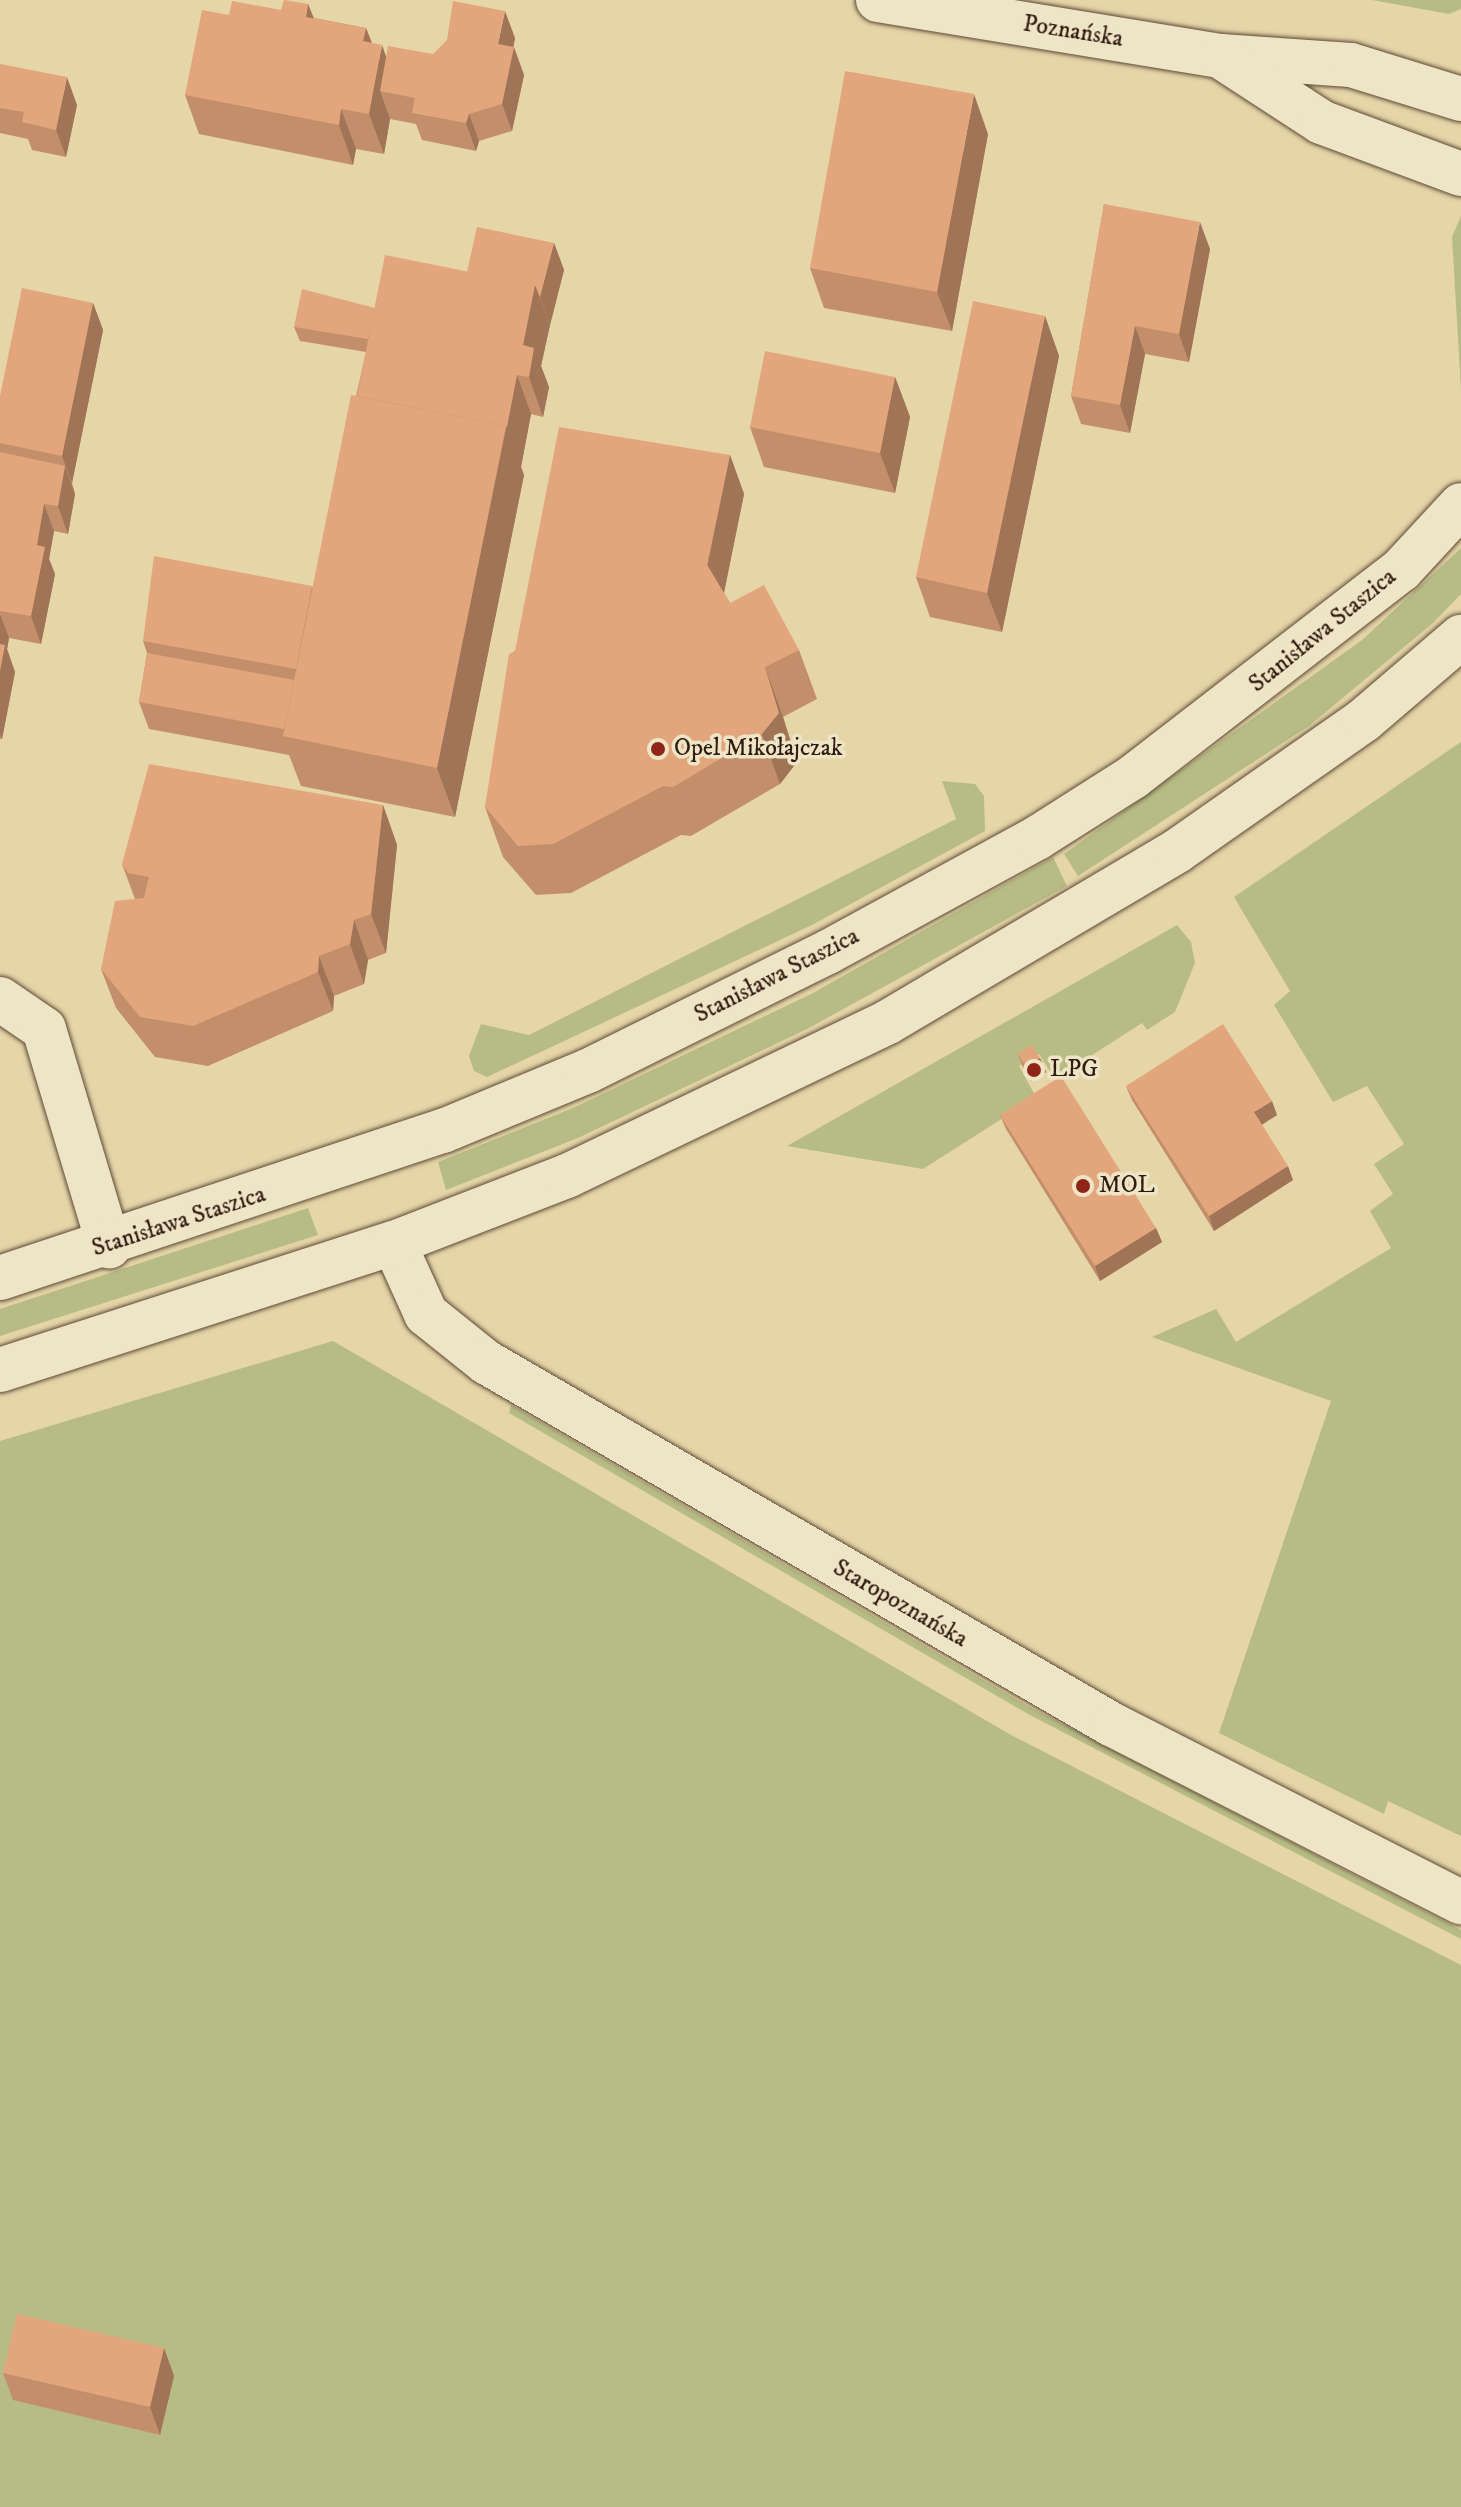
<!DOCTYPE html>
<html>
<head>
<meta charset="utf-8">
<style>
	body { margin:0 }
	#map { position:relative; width:1461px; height:2507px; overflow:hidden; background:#e5d5a7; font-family:"IM FELL DW Pica",serif }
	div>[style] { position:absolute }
	.green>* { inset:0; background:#b7bc85 }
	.roads { filter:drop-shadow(0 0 2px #5e4a36) drop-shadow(0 0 2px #5e4a36) }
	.street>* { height:44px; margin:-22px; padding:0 22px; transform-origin:22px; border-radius:22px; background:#eee4c6 }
	.secondary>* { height:44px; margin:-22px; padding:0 22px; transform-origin:22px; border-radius:22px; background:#eee4c6 }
	.wall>* { inset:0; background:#c38f6b }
	.shaded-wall>* { inset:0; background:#9f7457 }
	.building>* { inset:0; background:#e3a67c }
	.dots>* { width:22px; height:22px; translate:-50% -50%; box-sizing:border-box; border:4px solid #eee4c6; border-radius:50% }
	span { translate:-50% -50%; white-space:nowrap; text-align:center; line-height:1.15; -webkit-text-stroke:7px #eee4c6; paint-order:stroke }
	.street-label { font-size:24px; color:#311b10 }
	.poi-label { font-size:24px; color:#311b10 }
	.left { translate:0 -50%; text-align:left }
</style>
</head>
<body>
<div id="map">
	<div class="green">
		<i style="clip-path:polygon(1372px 0,1461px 0,1461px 9px,1449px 14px)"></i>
		<i style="clip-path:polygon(1461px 216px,1461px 389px,1452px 237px)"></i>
		<i style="clip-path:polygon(1461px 548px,1461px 594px,1433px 623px,1309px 726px,1078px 876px,1064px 854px,1362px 640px)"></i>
		<i style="clip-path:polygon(1461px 742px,1461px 1836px,1388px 1801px,1384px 1814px,1219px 1733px,1331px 1401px,1152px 1337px,1216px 1309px,1236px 1342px,1391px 1248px,1370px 1211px,1393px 1194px,1374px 1164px,1404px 1144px,1367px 1086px,1333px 1102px,1274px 1005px,1290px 991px,1234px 897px)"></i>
		<i style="clip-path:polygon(942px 781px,975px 784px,984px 796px,985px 831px,812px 925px,487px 1077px,474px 1071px,469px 1056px,481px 1024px,529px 1035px,956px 819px)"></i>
		<i style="clip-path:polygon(1053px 857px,1067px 886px,809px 1028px,578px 1138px,446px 1190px,438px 1162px,573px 1108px,813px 993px)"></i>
		<i style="clip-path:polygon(1177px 925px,1191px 942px,1195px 963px,1175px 1012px,1147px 1030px,1142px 1023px,1055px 1079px,1039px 1054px,1019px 1066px,1036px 1097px,923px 1169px,787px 1146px)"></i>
		<i style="clip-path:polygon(308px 1208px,318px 1235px,0 1336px,0 1309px)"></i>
		<i style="clip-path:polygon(333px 1341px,1011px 1735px,1461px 1965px,1461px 2507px,0 2507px,0 1441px)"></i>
		<i style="clip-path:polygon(511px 1405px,1028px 1706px,1461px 1930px,1461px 1939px,1028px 1714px,509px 1413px)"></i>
	</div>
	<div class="roads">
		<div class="street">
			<i style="left:0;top:999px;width:53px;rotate:34.3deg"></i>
			<i style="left:44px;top:1029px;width:227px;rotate:73.3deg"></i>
			<i style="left:394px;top:1243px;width:78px;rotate:65.7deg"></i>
			<i style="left:426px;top:1314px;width:77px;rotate:38.7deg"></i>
			<i style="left:486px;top:1362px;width:722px;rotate:30.08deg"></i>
			<i style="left:1111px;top:1724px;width:393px;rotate:27deg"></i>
		</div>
		<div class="secondary">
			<i style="left:878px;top:0;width:348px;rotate:9.3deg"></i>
			<i style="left:1221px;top:56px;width:130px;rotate:4deg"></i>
			<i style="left:1351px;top:65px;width:115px;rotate:17.2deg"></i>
			<i style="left:1223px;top:58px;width:117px;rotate:33.1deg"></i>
			<i style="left:1321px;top:122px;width:149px;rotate:20.4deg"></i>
			<i style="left:0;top:1278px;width:467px;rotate:-18.4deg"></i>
			<i style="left:443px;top:1131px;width:157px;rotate:-22.5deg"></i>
			<i style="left:588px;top:1071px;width:268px;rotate:-26.4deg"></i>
			<i style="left:828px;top:952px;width:238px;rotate:-28.6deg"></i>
			<i style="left:1037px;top:838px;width:114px;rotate:-32.4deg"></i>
			<i style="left:1133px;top:777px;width:339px;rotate:-37.7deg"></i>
			<i style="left:1401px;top:570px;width:88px;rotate:-47.3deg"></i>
			<i style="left:0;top:1370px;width:414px;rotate:-17.9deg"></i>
			<i style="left:394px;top:1243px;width:186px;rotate:-21.2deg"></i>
			<i style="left:567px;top:1176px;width:356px;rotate:-25.6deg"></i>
			<i style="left:888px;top:1022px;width:336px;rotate:-30.6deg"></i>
			<i style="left:1177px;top:851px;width:228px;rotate:-35deg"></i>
			<i style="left:1364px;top:720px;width:128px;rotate:-40.6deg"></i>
		</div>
	</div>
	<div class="wall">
		<i style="clip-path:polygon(308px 4px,314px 18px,366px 28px,372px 43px,386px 57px,433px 54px,515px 38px,513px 47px,524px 75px,512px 131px,479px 141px,476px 151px,422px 140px,416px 124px,390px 119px,384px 154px,356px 149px,353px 165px,199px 134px,185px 95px,229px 15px,281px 10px)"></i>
		<i style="clip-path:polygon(0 64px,77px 105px,66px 157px,32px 150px,28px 139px,0 133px)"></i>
		<i style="clip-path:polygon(988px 134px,952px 331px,824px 308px,810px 268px)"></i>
		<i style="clip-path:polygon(1104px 204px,1210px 249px,1189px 362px,1145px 354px,1130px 433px,1081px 424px,1071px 396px)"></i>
		<i style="clip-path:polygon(554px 243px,564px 270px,550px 325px,541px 366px,549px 387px,543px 417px,531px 414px,521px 467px,524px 475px,455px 817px,301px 786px,289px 755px,149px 729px,139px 702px,147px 653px,143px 641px,313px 587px,366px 352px,300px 341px,294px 327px,375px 308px,467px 272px)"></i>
		<i style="clip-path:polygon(93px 303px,103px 330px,72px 483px,75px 494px,68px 534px,54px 531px,49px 559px,55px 574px,41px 644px,9px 638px,7px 649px,15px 672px,2px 739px,0 739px,0 396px)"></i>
		<i style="clip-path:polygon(1045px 316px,1059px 356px,1002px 632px,930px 617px,916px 577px)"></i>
		<i style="clip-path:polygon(895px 377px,910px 417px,895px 493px,764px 467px,750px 427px)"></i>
		<i style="clip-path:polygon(730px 455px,744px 494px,724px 593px,730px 603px,799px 650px,817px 699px,783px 717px,797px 762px,780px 784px,691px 836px,681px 835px,571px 893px,536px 895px,503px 857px,485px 807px,515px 651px)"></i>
		<i style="clip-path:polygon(383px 805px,397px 845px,386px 953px,368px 960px,364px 984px,334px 996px,333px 1011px,208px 1066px,155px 1057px,116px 1008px,101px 969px,135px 899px,122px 864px)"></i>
		<i style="clip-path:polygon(1018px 1054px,1040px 1058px,1046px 1072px,1031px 1081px,1023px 1068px)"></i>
		<i style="clip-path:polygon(1126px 1086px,1277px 1115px,1262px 1125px,1293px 1180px,1214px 1231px,1132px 1100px)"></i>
		<i style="clip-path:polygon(1000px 1115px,1156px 1228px,1162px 1242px,1100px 1281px,1006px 1129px)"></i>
		<i style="clip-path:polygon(164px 2348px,174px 2376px,160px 2435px,13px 2400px,3px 2373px)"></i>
	</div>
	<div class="shaded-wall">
		<i style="clip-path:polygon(308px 4px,323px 43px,306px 17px)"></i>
		<i style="clip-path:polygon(505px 11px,515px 38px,509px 72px,498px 44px)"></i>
		<i style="clip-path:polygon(366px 28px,379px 62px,382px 45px,396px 84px,380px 91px,390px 119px,384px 154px,369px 114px,363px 41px)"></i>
		<i style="clip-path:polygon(514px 47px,524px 75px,512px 131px,502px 104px)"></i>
		<i style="clip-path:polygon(67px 77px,77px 105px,66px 157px,56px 130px)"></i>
		<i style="clip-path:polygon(974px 94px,988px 134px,952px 331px,937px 292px)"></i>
		<i style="clip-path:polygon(341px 109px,356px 149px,353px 165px,339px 125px)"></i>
		<i style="clip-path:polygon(469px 114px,479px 141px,476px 151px,466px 123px)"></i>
		<i style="clip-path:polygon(1200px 222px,1210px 249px,1189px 362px,1179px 334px)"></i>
		<i style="clip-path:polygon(554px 243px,564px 270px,550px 325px,540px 297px)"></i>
		<i style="clip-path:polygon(535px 285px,550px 325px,541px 366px,549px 387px,543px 417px,529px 377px,523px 345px)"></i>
		<i style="clip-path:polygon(93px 303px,103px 330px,72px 483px,62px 456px)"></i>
		<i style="clip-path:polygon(1045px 316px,1059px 356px,1002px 632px,987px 593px)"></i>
		<i style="clip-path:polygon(1135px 326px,1145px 354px,1130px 433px,1120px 405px)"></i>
		<i style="clip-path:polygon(517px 375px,531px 414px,521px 467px,524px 475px,455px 817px,437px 768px)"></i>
		<i style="clip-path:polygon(895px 377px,910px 417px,895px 493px,880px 453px)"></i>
		<i style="clip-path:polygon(730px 455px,744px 494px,721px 607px,707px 568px)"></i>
		<i style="clip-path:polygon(65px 466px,75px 494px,68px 534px,58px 506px)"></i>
		<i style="clip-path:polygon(44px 504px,54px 531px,49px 559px,55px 574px,41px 644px,31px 616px,37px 545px)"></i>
		<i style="clip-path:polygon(0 614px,9px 638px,7px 649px,15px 672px,2px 739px,0 734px)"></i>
		<i style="clip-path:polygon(765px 667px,783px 717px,797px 762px,780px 784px,762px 734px)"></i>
		<i style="clip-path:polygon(383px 805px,397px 845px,386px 953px,371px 914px)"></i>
		<i style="clip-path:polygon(354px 920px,368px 960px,364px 984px,350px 944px)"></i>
		<i style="clip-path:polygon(319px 956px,334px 996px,333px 1011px,318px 972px)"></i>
		<i style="clip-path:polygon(1040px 1058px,1046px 1072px,1031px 1081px,1026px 1067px)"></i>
		<i style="clip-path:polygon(1272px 1101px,1277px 1115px,1259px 1126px,1254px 1112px)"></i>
		<i style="clip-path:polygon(1288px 1166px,1293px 1180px,1214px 1231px,1209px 1216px)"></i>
		<i style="clip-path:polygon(1156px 1228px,1162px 1242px,1100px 1281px,1095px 1266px)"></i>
		<i style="clip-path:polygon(164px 2348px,174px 2376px,160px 2435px,150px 2407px)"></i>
	</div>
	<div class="building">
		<i style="clip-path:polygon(284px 0,308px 4px,306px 17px,366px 28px,363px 41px,382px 45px,369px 114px,341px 109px,339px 125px,185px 95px,202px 10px,229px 15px,232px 1px,281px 10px)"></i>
		<i style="clip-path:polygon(453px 1px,505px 11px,498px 44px,514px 47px,502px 104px,469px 114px,466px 123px,412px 113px,415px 98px,380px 91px,388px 46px,433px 54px,447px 40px)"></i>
		<i style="clip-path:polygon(0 64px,67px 77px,56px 130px,22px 122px,24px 112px,0 108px)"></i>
		<i style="clip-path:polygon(845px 71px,974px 94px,937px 292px,810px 268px)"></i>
		<i style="clip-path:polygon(1104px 204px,1200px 222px,1179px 334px,1135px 326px,1120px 405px,1071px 396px)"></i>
		<i style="clip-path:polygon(477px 227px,554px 243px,540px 297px,535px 285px,467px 272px)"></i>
		<i style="clip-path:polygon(385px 255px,535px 285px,523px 345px,534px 348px,529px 377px,517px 375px,507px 427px,506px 426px,357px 396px)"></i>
		<i style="clip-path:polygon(22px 288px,93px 303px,62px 456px,0 443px,0 396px)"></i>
		<i style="clip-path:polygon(302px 289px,375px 308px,368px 339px,294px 327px)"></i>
		<i style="clip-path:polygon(973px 301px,1045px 316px,987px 593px,916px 577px)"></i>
		<i style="clip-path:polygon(765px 351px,895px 377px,880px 453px,750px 427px)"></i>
		<i style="clip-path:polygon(351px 395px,506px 426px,437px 768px,283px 736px)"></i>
		<i style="clip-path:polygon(559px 427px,730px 455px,707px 565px,703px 558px,515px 651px)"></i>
		<i style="clip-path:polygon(0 452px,65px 466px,58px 506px,44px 504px,37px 545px,45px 547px,31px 616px,0 611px)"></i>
		<i style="clip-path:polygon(154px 556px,312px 586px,296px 669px,143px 641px)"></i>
		<i style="clip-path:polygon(703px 558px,730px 603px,764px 585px,799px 650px,765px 667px,779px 713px,762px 734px,673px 787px,663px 786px,553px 844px,518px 846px,485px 807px,509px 654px)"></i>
		<i style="clip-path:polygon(0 644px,5px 645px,0 671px)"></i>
		<i style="clip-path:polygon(147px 653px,294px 680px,284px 729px,139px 702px)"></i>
		<i style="clip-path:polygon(149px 764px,383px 805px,371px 914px,354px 920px,350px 944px,319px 956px,318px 972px,193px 1026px,140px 1017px,101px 969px,115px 901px,144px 898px,149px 877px,128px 873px,122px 864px)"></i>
		<i style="clip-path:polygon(1223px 1024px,1272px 1101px,1254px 1112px,1288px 1166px,1209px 1216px,1126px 1086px)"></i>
		<i style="clip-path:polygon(1032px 1045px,1040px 1058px,1026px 1067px,1018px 1054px)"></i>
		<i style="clip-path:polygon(1061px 1076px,1156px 1228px,1095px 1266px,1000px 1115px)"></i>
		<i style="clip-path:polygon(17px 2314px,164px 2348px,150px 2407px,3px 2373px)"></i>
	</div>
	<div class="dots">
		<i style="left:658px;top:749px;background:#8f2418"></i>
		<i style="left:1034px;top:1070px;background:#8f2418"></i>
		<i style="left:1083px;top:1186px;background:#8f2418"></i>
	</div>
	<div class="street-label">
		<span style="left:1073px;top:32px;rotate:9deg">Poznańska</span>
		<span style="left:1323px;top:631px;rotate:-39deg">Stanisława Staszica</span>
		<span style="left:777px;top:976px;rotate:-27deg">Stanisława Staszica</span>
		<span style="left:179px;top:1222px;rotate:-18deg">Stanisława Staszica</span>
		<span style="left:900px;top:1604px;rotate:30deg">Staropoznańska</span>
	</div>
	<div class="poi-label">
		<span class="left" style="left:674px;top:749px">Opel Mikołajczak</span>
		<span class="left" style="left:1050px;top:1070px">LPG</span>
		<span class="left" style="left:1099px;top:1186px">MOL</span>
	</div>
</div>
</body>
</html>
